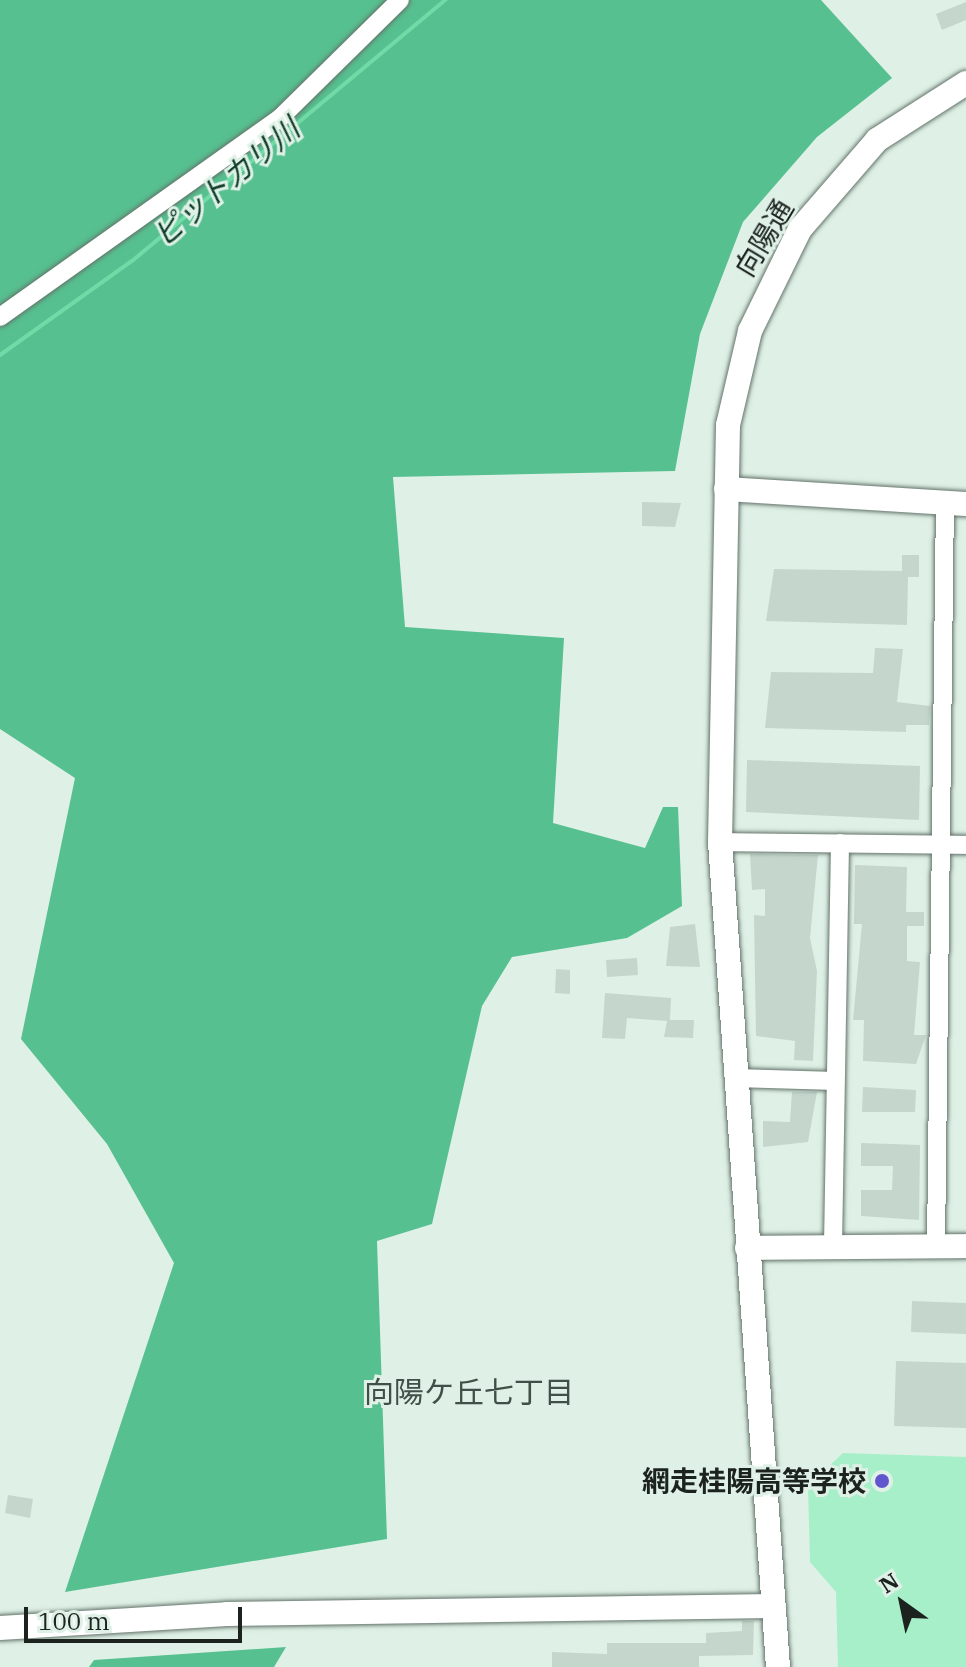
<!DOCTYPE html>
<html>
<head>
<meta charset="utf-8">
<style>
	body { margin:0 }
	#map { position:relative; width:966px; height:1667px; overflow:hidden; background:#dff1e6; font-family:"IBM Plex Serif","Noto Sans JP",serif }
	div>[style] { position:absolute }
	.green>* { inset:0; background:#a6efc9 }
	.forest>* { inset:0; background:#57c090 }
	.stream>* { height:4px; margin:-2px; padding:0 2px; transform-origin:2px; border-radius:2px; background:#71daa7 }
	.building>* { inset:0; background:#c5d7cd }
	.roads { filter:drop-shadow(0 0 2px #63736a) drop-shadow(0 0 2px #63736a) }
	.street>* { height:18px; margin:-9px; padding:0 9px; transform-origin:9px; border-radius:9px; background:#fff }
	.secondary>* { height:24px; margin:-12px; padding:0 12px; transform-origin:12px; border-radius:12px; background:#fff }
	.dots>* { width:22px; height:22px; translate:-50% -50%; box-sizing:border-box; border:4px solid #dff1e6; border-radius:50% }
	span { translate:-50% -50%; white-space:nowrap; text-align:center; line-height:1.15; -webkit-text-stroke:6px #dff1e6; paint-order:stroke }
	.street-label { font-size:28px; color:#1c231f }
	.poi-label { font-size:28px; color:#1c231f; font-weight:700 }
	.right { translate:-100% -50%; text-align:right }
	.water-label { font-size:30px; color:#103d2a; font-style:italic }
	.neighbourhood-label { font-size:30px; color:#404f47 }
	.north { position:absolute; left:862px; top:1563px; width:80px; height:80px; -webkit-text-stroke:6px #dff1e6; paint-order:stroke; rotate:327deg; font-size:22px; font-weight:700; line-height:32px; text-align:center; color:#1c231f }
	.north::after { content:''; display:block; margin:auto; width:28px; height:36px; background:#1c231f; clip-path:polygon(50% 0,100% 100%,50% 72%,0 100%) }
	.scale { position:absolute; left:24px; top:1607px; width:218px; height:36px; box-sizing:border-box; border:4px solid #1c231f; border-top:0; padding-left:10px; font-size:24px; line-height:28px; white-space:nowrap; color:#1c231f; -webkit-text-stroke:6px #dff1e6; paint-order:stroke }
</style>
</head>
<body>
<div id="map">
	<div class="green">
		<i style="clip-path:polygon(843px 1453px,966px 1457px,966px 1667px,838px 1667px,836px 1592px,810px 1562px,808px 1486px)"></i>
	</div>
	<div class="forest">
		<i style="clip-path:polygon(0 0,821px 0,892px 78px,817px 137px,743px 222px,700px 334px,675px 471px,393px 477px,405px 627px,564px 638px,553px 823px,645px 848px,663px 807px,678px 807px,682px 906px,627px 938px,512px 957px,482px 1006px,432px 1224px,377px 1241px,387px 1539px,65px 1592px,174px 1263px,107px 1144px,21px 1039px,75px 778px,0 729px)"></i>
		<i style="clip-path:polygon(286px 1647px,274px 1667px,89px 1667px,94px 1660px)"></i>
	</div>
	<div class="stream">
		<i style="left:0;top:355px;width:162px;rotate:-35.5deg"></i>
		<i style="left:132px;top:261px;width:408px;rotate:-39.8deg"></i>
	</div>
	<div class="building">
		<i style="clip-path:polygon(966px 2px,966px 20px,942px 30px,936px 14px)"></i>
		<i style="clip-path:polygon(642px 502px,681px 503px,675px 527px,642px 526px)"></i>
		<i style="clip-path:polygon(902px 555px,919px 555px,919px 577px,908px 577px,907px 625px,766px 621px,774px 569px,902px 571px)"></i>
		<i style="clip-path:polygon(875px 648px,903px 649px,897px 702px,930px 706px,929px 725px,906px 725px,906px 732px,765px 728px,771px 672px,873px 673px)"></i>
		<i style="clip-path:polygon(747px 760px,920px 766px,919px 820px,746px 812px)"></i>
		<i style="clip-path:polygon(750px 854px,818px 855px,810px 938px,817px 971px,813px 1061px,794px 1060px,795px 1041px,756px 1036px,754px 915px,765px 916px,765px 889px,752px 890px)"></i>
		<i style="clip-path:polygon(855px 865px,907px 867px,906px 912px,924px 912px,924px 926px,907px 926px,907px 961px,920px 962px,914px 1035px,926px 1035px,916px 1064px,863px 1061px,864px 1020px,853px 1020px,862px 924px,854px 924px)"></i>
		<i style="clip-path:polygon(695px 924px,700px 967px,666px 966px,670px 927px)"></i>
		<i style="clip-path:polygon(637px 958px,638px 975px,607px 977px,606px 960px)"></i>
		<i style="clip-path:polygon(556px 969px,570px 970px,570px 994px,555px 993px)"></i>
		<i style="clip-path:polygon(605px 993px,671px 998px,670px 1020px,694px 1020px,693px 1038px,664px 1037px,667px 1021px,627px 1018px,625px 1039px,602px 1038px)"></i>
		<i style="clip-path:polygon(863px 1087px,916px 1090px,915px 1112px,862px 1112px)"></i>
		<i style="clip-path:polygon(792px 1092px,817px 1092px,808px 1142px,763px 1147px,763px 1121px,790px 1122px)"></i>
		<i style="clip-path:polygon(861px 1143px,920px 1145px,919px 1220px,861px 1216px,861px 1190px,892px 1190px,893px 1166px,861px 1166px)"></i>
		<i style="clip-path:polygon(912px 1301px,966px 1303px,966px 1334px,911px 1332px)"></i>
		<i style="clip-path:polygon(896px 1361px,966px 1363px,966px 1428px,894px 1426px)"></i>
		<i style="clip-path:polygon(8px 1495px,33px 1499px,30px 1518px,5px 1513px)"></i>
		<i style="clip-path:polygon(742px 1621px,754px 1621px,753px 1655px,699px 1656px,699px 1667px,552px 1667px,552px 1652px,607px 1654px,607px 1643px,706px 1643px,706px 1633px,742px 1631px)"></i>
	</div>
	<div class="roads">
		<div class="street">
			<i style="left:0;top:317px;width:344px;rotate:-35.4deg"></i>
			<i style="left:280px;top:118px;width:168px;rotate:-44.5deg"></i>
			<i style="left:720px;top:842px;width:246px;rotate:0.7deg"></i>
			<i style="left:736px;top:1078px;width:99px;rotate:1.7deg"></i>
			<i style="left:833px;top:1245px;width:402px;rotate:-89deg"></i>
			<i style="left:936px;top:1246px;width:742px;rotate:-89.31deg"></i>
		</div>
		<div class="secondary">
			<i style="left:726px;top:489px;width:240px;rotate:3.6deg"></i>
			<i style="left:747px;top:1248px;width:219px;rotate:-0.5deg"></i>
			<i style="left:0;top:1628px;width:227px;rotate:-3.5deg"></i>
			<i style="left:227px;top:1614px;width:546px;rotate:-0.84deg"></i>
			<i style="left:778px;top:1667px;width:827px;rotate:-94.02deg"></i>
			<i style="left:720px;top:842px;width:417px;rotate:-88.9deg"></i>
			<i style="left:728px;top:425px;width:97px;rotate:-76.8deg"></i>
			<i style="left:750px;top:331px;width:114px;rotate:-63.9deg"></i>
			<i style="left:800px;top:229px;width:118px;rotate:-49.1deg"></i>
			<i style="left:877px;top:140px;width:106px;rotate:-32.6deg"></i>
		</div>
	</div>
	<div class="dots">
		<i style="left:882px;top:1481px;background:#6256cf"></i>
	</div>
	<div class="street-label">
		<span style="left:764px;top:238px;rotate:-59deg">向陽通</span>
	</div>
	<div class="poi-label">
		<span class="right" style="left:866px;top:1481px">網走桂陽高等学校</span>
	</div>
	<div class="water-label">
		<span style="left:226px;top:182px;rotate:-40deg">ピットカリ川</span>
	</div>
	<div class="neighbourhood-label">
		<span style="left:469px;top:1392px">向陽ケ丘七丁目</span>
	</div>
	<div class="north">N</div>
	<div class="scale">100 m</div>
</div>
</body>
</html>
